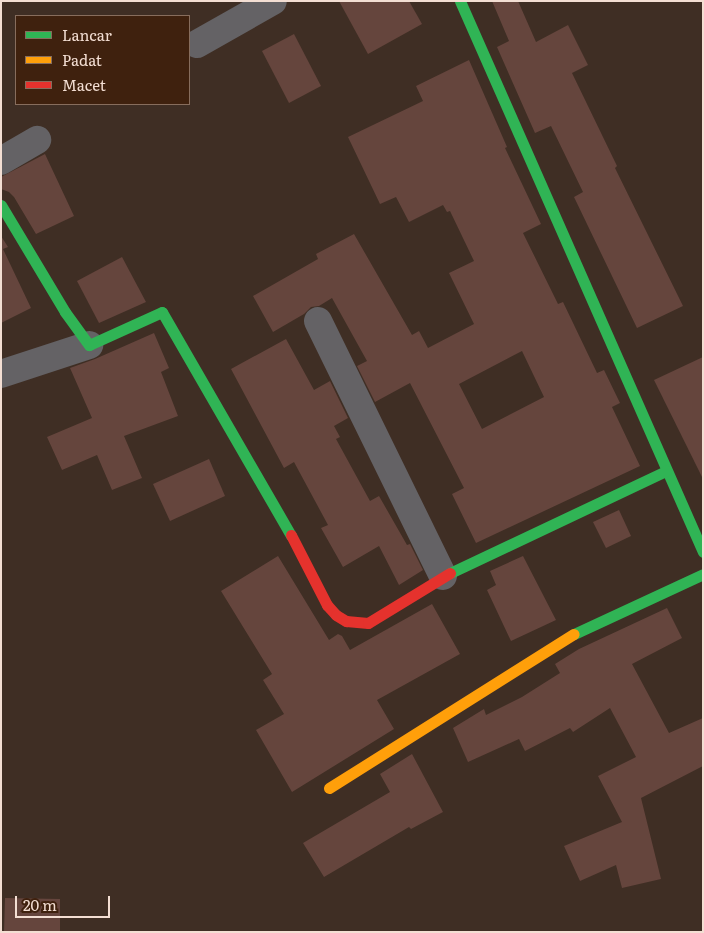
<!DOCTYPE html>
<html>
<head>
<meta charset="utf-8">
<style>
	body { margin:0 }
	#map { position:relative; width:704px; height:933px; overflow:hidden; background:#3f2e24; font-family:Literata,serif }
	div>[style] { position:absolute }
	.building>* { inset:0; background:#65453d }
	.street>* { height:28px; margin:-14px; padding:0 14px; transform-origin:14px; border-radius:14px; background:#646265 }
	.fast>* { height:11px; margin:-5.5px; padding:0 5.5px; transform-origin:5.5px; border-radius:5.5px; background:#30b455 }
	.slow>* { height:11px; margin:-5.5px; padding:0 5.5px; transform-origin:5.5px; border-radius:5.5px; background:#ff9f0a }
	.jam>* { height:11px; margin:-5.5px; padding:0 5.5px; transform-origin:5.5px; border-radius:5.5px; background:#e5322d }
	span { translate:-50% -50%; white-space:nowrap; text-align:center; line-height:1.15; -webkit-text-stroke:4px #3f210e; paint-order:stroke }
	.frame { position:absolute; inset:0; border:2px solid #f3ded3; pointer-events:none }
	.legend { position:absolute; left:15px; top:15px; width:175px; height:90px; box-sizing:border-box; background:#3f210e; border:1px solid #876d5d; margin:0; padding:6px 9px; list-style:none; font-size:15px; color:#f3ded3 }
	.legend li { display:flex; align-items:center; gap:10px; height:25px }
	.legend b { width:25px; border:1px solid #876d5d }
	.scale { position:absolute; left:15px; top:896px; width:95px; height:22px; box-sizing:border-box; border:2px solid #f3ded3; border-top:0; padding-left:6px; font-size:15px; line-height:18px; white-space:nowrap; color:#f3ded3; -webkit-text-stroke:4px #3f210e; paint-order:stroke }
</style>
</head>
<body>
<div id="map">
	<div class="building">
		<i style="clip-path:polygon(339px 1px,409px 1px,422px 24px,368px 54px)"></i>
		<i style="clip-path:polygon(492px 1px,518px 1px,536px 42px,568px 25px,588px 65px,572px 73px,617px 166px,615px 168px,683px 306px,637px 328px,574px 197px,583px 192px,551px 126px,535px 133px,497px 47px,509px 41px)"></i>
		<i style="clip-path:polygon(294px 34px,321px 86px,289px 103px,262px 51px)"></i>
		<i style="clip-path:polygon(evenodd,469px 60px,507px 147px,505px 148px,541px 224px,523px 233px,558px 304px,563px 302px,597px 373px,604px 370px,620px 403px,612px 407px,640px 466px,476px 543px,452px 494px,464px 488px,410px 383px,375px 402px,357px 366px,367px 361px,332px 298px,319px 306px,311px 307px,304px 314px,273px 332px,253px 296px,318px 259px,316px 254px,354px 234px,412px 335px,419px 331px,428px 348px,474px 324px,449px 273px,474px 261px,450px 211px,447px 212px,443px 205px,409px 222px,396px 197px,380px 204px,348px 137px,423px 101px,416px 86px,469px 60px,522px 351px,544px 397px,482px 429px,459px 384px,522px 351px)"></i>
		<i style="clip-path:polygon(45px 154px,74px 216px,36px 234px,14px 197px,9px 192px,1px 189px,1px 177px)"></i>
		<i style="clip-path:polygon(1px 236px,8px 247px,3px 249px,31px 308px,1px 323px)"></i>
		<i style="clip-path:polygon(122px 257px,146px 302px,99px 323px,77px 281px)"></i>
		<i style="clip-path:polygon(154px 333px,169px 368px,161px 372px,178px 416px,124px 436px,142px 478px,112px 490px,97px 455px,62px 470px,47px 437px,92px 418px,70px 368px,95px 359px)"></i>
		<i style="clip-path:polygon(286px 339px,314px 390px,330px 381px,348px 418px,334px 426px,340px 437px,336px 439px,370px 501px,379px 496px,407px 545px,410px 544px,423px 570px,399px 585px,379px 546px,343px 567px,321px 528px,328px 525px,294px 462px,284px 468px,231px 369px)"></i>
		<i style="clip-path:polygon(703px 357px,703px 479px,654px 380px)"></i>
		<i style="clip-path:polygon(209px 459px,225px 496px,170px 521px,153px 484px)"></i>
		<i style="clip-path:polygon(619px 510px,631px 536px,606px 548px,593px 522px)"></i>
		<i style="clip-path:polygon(278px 556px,329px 640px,338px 634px,342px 636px,350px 650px,432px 604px,460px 654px,377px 700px,394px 729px,292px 792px,256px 730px,284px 714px,263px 680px,272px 674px,221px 591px)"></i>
		<i style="clip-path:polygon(523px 556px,556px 620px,511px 641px,487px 590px,496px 585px,490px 571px)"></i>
		<i style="clip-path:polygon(667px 608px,682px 638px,632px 664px,669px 733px,703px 718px,703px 766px,641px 798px,661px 879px,622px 888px,616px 865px,580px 881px,564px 846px,622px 822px,598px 776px,636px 757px,610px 708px,573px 732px,570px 728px,525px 751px,519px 739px,468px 762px,453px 728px,484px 709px,486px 715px,522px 697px,560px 673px,555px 664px,579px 649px)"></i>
		<i style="clip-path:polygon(412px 754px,443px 812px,411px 829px,409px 827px,324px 877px,303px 843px,390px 792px,380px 774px)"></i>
		<i style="clip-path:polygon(5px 898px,60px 899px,60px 932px,4px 932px)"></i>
	</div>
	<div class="street">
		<i style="left:197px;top:44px;width:87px;rotate:-29.5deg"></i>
		<i style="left:1px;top:161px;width:42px;rotate:-30.3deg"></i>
		<i style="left:318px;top:321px;width:284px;rotate:63.9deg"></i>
		<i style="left:1px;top:374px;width:93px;rotate:-18.2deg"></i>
	</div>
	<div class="fast">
		<i style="left:460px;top:1px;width:602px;rotate:66.2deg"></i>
		<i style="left:1px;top:205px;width:125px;rotate:59.1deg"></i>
		<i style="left:65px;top:312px;width:41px;rotate:54deg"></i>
		<i style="left:89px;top:345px;width:80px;rotate:-24.3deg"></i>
		<i style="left:162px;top:312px;width:258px;rotate:60deg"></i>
		<i style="left:450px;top:573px;width:239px;rotate:-25.3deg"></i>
		<i style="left:574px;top:634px;width:142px;rotate:-24.9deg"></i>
	</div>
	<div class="slow">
		<i style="left:329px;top:788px;width:289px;rotate:-32.2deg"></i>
	</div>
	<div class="jam">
		<i style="left:291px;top:535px;width:79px;rotate:62.8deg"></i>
		<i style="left:327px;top:605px;width:13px;rotate:48deg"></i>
		<i style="left:336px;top:615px;width:12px;rotate:31deg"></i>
		<i style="left:346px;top:621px;width:22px;rotate:5deg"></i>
		<i style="left:368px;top:623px;width:96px;rotate:-31.4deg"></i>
	</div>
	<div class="frame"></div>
	<ul class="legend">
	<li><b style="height:6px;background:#30b455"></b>Lancar</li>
	<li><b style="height:6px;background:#ff9f0a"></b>Padat</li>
	<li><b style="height:6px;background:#e5322d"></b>Macet</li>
	</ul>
	<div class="scale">20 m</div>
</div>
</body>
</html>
